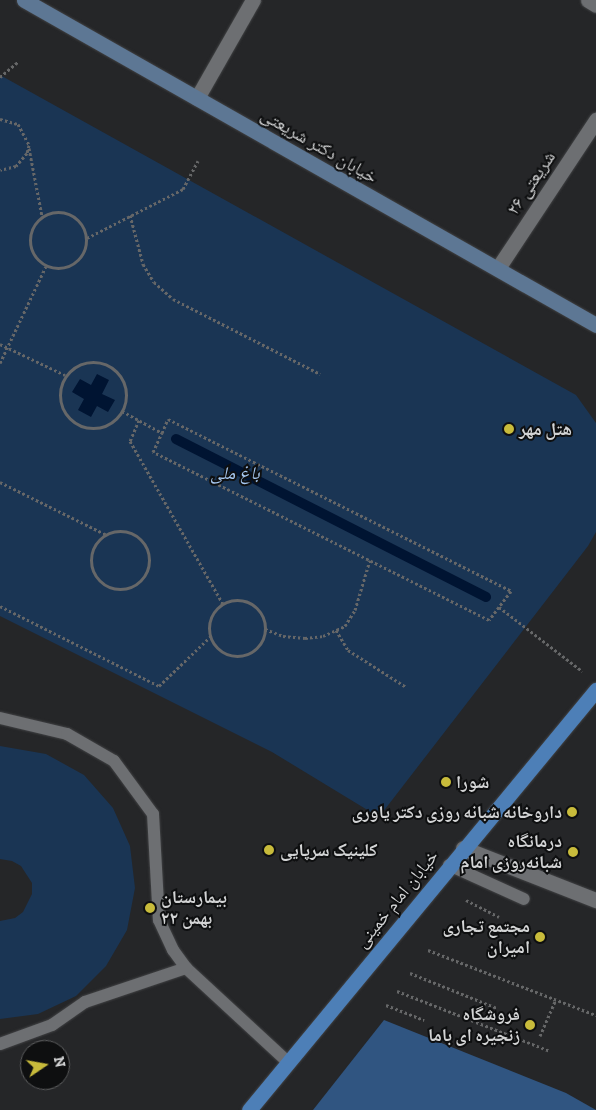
<!DOCTYPE html>
<html>
<head>
<meta charset="utf-8">
<style>
	body { margin:0 }
	#map { position:relative; width:596px; height:1110px; overflow:hidden; background:#252628; font-family:"Zilla Slab","Noto Naskh Arabic",serif }
	div>[style] { position:absolute }
	.green>* { inset:0; background:#1a3554 }
	.forest>* { inset:0; background:#305581 }
	.water>* { inset:0; background:#001432 }
	.stream>* { height:10px; margin:-5px; padding:0 5px; transform-origin:5px; border-radius:5px; background:#001432 }
	.path>* { height:3px; margin-top:-1.5px; transform-origin:0; background:repeating-linear-gradient(90deg,#666768 0 2.5px,transparent 0 5px) }
	.path>.ring { margin:-1.5px; padding:0; box-sizing:content-box; background:none; border:3px solid #666768; border-radius:50% }
	.roads { filter:drop-shadow(0 0 1px #414244) drop-shadow(0 0 1px #414244) }
	.service>* { height:12px; margin:-6px; padding:0 6px; transform-origin:6px; border-radius:6px; background:#6d6f72 }
	.minor>* { height:15px; margin:-7.5px; padding:0 7.5px; transform-origin:7.5px; border-radius:7.5px; background:#6d6f72 }
	.secondary>* { height:15px; margin:-7.5px; padding:0 7.5px; transform-origin:7.5px; border-radius:7.5px; background:#5d7794 }
	.primary>* { height:15px; margin:-7.5px; padding:0 7.5px; transform-origin:7.5px; border-radius:7.5px; background:#4d7fb7 }
	.dots>* { width:14px; height:14px; translate:-50% -50%; box-sizing:border-box; border:2px solid #0e0f10; border-radius:50% }
	span { translate:-50% -50%; white-space:nowrap; text-align:center; line-height:1.15; -webkit-text-stroke:4px #0e0f10; paint-order:stroke }
	.street-label { font-size:18px; color:#d3d4d5 }
	.poi-label { font-size:18px; color:#d3d4d5; font-weight:700 }
	.left { translate:0 -50%; text-align:left }
	.right { translate:-100% -50%; text-align:right }
	.park-label { font-size:18px; color:#a6c8f1; font-style:italic }
	.north { position:absolute; left:20px; top:1040px; width:50px; height:50px; box-sizing:border-box; background:#0e0f10; border:1px solid #5d5e5f; border-radius:50%; rotate:78deg; font-size:14px; font-weight:700; line-height:20px; text-align:center; color:#d3d4d5 }
	.north::after { content:''; display:block; margin:auto; width:18px; height:22px; background:#c8bb3b; clip-path:polygon(50% 0,100% 100%,50% 72%,0 100%) }
</style>
</head>
<body>
<div id="map">
	<div class="green">
		<i style="clip-path:polygon(0 75px,576px 395px,596px 423px,596px 532px,588px 546px,379px 817px,272px 752px,0 616px)"></i>
		<i style="clip-path:polygon(0 746px,46px 754px,84px 775px,113px 808px,130px 846px,135px 888px,127px 930px,106px 966px,76px 996px,38px 1014px,0 1019px,0 921px,15px 918px,23px 912px,32px 894px,32px 883px,21px 866px,12px 861px,0 859px)"></i>
	</div>
	<div class="forest">
		<i style="clip-path:polygon(384px 1020px,566px 1093px,596px 1110px,313px 1110px)"></i>
	</div>
	<div class="water">
		<i style="clip-path:polygon(97px 374px,109px 380px,102px 394px,115px 400px,108px 412px,97px 406px,91px 417px,78px 410px,84px 399px,72px 392px,80px 379px,91px 385px)"></i>
	</div>
	<div class="stream">
		<i style="left:176px;top:439px;width:348px;rotate:27deg"></i>
	</div>
	<div class="path">
		<i style="left:0;top:77px;width:23px;rotate:-40deg"></i>
		<i style="left:0;top:119px;width:19px;rotate:16deg"></i>
		<i style="left:18px;top:124px;width:24px;rotate:62deg"></i>
		<i style="left:29px;top:145px;width:8px;rotate:104deg"></i>
		<i style="left:27px;top:153px;width:17px;rotate:130deg"></i>
		<i style="left:16px;top:166px;width:16px;rotate:166deg"></i>
		<i style="left:29px;top:148px;width:69px;rotate:79.2deg"></i>
		<i class="ring" style="left:30px;top:212px;width:53px;height:53px"></i>
		<i style="left:130px;top:215px;width:51px;rotate:75.1deg"></i>
		<i style="left:143px;top:264px;width:21px;rotate:59deg"></i>
		<i style="left:154px;top:282px;width:25px;rotate:42deg"></i>
		<i style="left:173px;top:299px;width:165px;rotate:27deg"></i>
		<i style="left:87px;top:238px;width:108px;rotate:-27deg"></i>
		<i style="left:183px;top:189px;width:32px;rotate:-62deg"></i>
		<i style="left:0;top:344px;width:72px;rotate:25.5deg"></i>
		<i class="ring" style="left:60px;top:362px;width:63px;height:63px"></i>
		<i style="left:0;top:363px;width:107px;rotate:-64.6deg"></i>
		<i style="left:122px;top:411px;width:46px;rotate:28.8deg"></i>
		<i style="left:162px;top:433px;width:15px;rotate:-67deg"></i>
		<i style="left:168px;top:419px;width:384px;rotate:26.6deg"></i>
		<i style="left:511px;top:591px;width:36px;rotate:127deg"></i>
		<i style="left:489px;top:620px;width:376px;rotate:-153.4deg"></i>
		<i style="left:153px;top:452px;width:21px;rotate:-65deg"></i>
		<i style="left:139px;top:420px;width:23px;rotate:113deg"></i>
		<i style="left:130px;top:441px;width:188px;rotate:60.3deg"></i>
		<i style="left:0;top:482px;width:119px;rotate:26.4deg"></i>
		<i class="ring" style="left:91px;top:531px;width:55px;height:55px"></i>
		<i class="ring" style="left:209px;top:600px;width:53px;height:53px"></i>
		<i style="left:0;top:606px;width:178px;rotate:26.7deg"></i>
		<i style="left:159px;top:686px;width:72px;rotate:-43.9deg"></i>
		<i style="left:499px;top:607px;width:105px;rotate:37.6deg"></i>
		<i style="left:265px;top:629px;width:19px;rotate:21deg"></i>
		<i style="left:283px;top:636px;width:22px;rotate:5deg"></i>
		<i style="left:305px;top:638px;width:18px;rotate:-6deg"></i>
		<i style="left:323px;top:636px;width:24px;rotate:-24deg"></i>
		<i style="left:345px;top:626px;width:19px;rotate:-58deg"></i>
		<i style="left:355px;top:610px;width:52px;rotate:-73.3deg"></i>
		<i style="left:336px;top:630px;width:23px;rotate:59deg"></i>
		<i style="left:348px;top:650px;width:69px;rotate:32.5deg"></i>
		<i style="left:466px;top:900px;width:37px;rotate:27deg"></i>
		<i style="left:428px;top:950px;width:180px;rotate:21.2deg"></i>
		<i style="left:410px;top:973px;width:94px;rotate:21.9deg"></i>
		<i style="left:397px;top:991px;width:164px;rotate:21.4deg"></i>
		<i style="left:386px;top:1005px;width:41px;rotate:21.5deg"></i>
		<i style="left:540px;top:1036px;width:40px;rotate:-66.6deg"></i>
	</div>
	<div class="roads">
		<div class="service">
			<i style="left:0;top:718px;width:69px;rotate:13.4deg"></i>
			<i style="left:67px;top:734px;width:54px;rotate:29.9deg"></i>
			<i style="left:114px;top:761px;width:66px;rotate:53.7deg"></i>
			<i style="left:153px;top:814px;width:106px;rotate:86.8deg"></i>
			<i style="left:159px;top:920px;width:33px;rotate:65deg"></i>
			<i style="left:173px;top:950px;width:22px;rotate:54deg"></i>
			<i style="left:186px;top:968px;width:139px;rotate:42.7deg"></i>
			<i style="left:449px;top:865px;width:82px;rotate:24.4deg"></i>
			<i style="left:0;top:1044px;width:55px;rotate:-20.1deg"></i>
			<i style="left:52px;top:1025px;width:40px;rotate:-34.9deg"></i>
			<i style="left:85px;top:1002px;width:107px;rotate:-18.6deg"></i>
		</div>
		<div class="minor">
			<i style="left:588px;top:0;width:9px;rotate:32deg"></i>
			<i style="left:197px;top:98px;width:113px;rotate:-60.3deg"></i>
			<i style="left:498px;top:268px;width:178px;rotate:-56.5deg"></i>
			<i style="left:463px;top:848px;width:143px;rotate:21.4deg"></i>
		</div>
		<div class="secondary">
			<i style="left:24px;top:0;width:658px;rotate:29.6deg"></i>
		</div>
		<div class="primary">
			<i style="left:249px;top:1110px;width:545px;rotate:-50.44deg"></i>
		</div>
	</div>
	<div class="dots">
		<i style="left:509px;top:429px;background:#c8bb3b"></i>
		<i style="left:446px;top:782px;background:#c8bb3b"></i>
		<i style="left:572px;top:812px;background:#c8bb3b"></i>
		<i style="left:269px;top:850px;background:#c8bb3b"></i>
		<i style="left:573px;top:852px;background:#c8bb3b"></i>
		<i style="left:150px;top:908px;background:#c8bb3b"></i>
		<i style="left:540px;top:937px;background:#c8bb3b"></i>
		<i style="left:530px;top:1025px;background:#c8bb3b"></i>
	</div>
	<div class="street-label">
		<span style="left:319px;top:146px;rotate:30deg">خیابان دکتر شریعتی</span>
		<span style="left:531px;top:183px;rotate:-56deg">شریعتی ۲۶</span>
		<span style="left:397px;top:899px;rotate:-51deg">خیابان امام خمینی</span>
	</div>
	<div class="poi-label">
		<span class="left" style="left:519px;top:429px">هتل مهر</span>
		<span class="left" style="left:456px;top:782px">شورا</span>
		<span class="right" style="left:562px;top:812px">داروخانه شبانه روزی دکتر یاوری</span>
		<span class="right" style="left:562px;top:852px">درمانگاه<br>شبانه‌روزی امام</span>
		<span class="left" style="left:280px;top:850px">کلینیک سرپایی</span>
		<span class="left" style="left:161px;top:908px">بیمارستان<br>۲۲ بهمن</span>
		<span class="right" style="left:530px;top:937px">مجتمع تجاری<br>امیران</span>
		<span class="right" style="left:520px;top:1025px">فروشگاه<br>زنجیره ای باما</span>
	</div>
	<div class="park-label">
		<span style="left:235px;top:473px">باغ ملی</span>
	</div>
	<div class="north">N</div>
</div>
</body>
</html>
